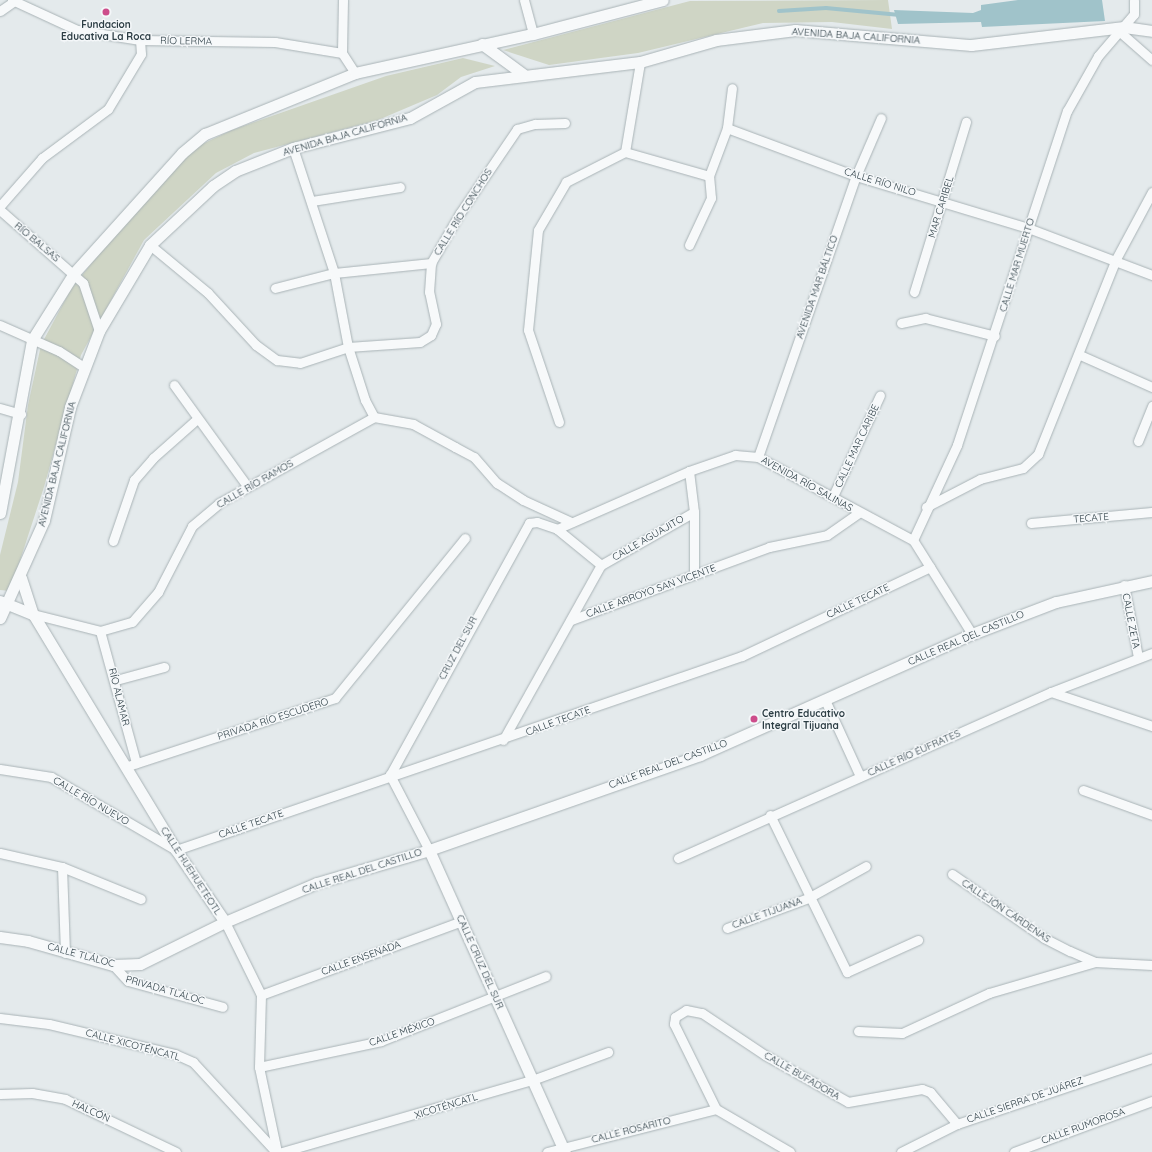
<!DOCTYPE html>
<html>
<head>
<meta charset="utf-8">
<style>
	body { margin:0 }
	#map { position:relative; width:1152px; height:1152px; overflow:hidden; background:#e4eaec; font-family:Quicksand,sans-serif }
	div>[style] { position:absolute }
	.green>* { inset:0; background:#cfd5c5 }
	.water>* { inset:0; background:#a0c3ca }
	.stream>* { height:3.5px; margin:-1.75px; padding:0 1.75px; transform-origin:1.75px; border-radius:1.75px; background:#a0c3ca }
	.roads { filter:drop-shadow(0 0 1px #a9b3b6) drop-shadow(0 0 1px #a9b3b6) }
	.minor>* { height:9px; margin:-4.5px; padding:0 4.5px; transform-origin:4.5px; border-radius:4.5px; background:#f7f9fa }
	.tertiary>* { height:11px; margin:-5.5px; padding:0 5.5px; transform-origin:5.5px; border-radius:5.5px; background:#f7f9fa }
	.dots>* { width:11px; height:11px; translate:-50% -50%; box-sizing:border-box; border:2px solid #f4f7f9; border-radius:50% }
	span { translate:-50% -50%; white-space:nowrap; text-align:center; line-height:1.15; -webkit-text-stroke:3px #f4f7f9; paint-order:stroke }
	.poi-label { font-size:10px; color:#2c3d44; font-weight:700 }
	.left { translate:0 -50%; text-align:left }
	.street-label { font-size:10px; color:#2c3d44 }
</style>
</head>
<body>
<div id="map">
	<div class="green">
		<i style="clip-path:polygon(888px 0,892px 29px,832px 22px,763px 23px,638px 53px,549px 65px,503px 50px,690px 1px)"></i>
		<i style="clip-path:polygon(463px 58px,495px 66px,461px 77px,437px 95px,378px 120px,254px 153px,216px 173px,144px 240px,81px 355px,44px 487px,10px 591px,0 590px,0 555px,18px 482px,28px 405px,41px 345px,71px 289px,114px 235px,196px 147px,232px 130px,386px 76px)"></i>
	</div>
	<div class="water">
		<i style="clip-path:polygon(1018px 0,1102px 0,1105px 21px,982px 27px,981px 22px,898px 24px,894px 10px,973px 13px,981px 10px,981px 5px)"></i>
	</div>
	<div class="stream">
		<i style="left:779px;top:11px;width:47px;rotate:-3.7deg"></i>
		<i style="left:826px;top:8px;width:74px;rotate:5.4deg"></i>
	</div>
	<div class="roads">
		<div class="minor">
			<i style="left:12px;top:0;width:72px;rotate:24.8deg"></i>
			<i style="left:77px;top:30px;width:64px;rotate:9deg"></i>
			<i style="left:140px;top:40px;width:135px;rotate:0.8deg"></i>
			<i style="left:275px;top:42px;width:68px;rotate:9.3deg"></i>
			<i style="left:343px;top:0;width:53px;rotate:91.1deg"></i>
			<i style="left:342px;top:53px;width:24px;rotate:57deg"></i>
			<i style="left:524px;top:0;width:35px;rotate:75deg"></i>
			<i style="left:0;top:11px;width:16px;rotate:-35deg"></i>
			<i style="left:1119px;top:31px;width:44px;rotate:41.3deg"></i>
			<i style="left:727px;top:128px;width:40px;rotate:-82.9deg"></i>
			<i style="left:293px;top:148px;width:132px;rotate:71.8deg"></i>
			<i style="left:334px;top:273px;width:75px;rotate:79.3deg"></i>
			<i style="left:348px;top:347px;width:56px;rotate:72.2deg"></i>
			<i style="left:365px;top:400px;width:19px;rotate:62deg"></i>
			<i style="left:374px;top:417px;width:40px;rotate:10deg"></i>
			<i style="left:413px;top:424px;width:48px;rotate:28.7deg"></i>
			<i style="left:455px;top:447px;width:21px;rotate:28deg"></i>
			<i style="left:474px;top:457px;width:35px;rotate:49deg"></i>
			<i style="left:497px;top:483px;width:31px;rotate:33deg"></i>
			<i style="left:523px;top:500px;width:53px;rotate:24.6deg"></i>
			<i style="left:625px;top:152px;width:91px;rotate:-80.5deg"></i>
			<i style="left:625px;top:152px;width:87px;rotate:15.9deg"></i>
			<i style="left:312px;top:201px;width:89px;rotate:-9deg"></i>
			<i style="left:0;top:206px;width:64px;rotate:-48.8deg"></i>
			<i style="left:42px;top:158px;width:82px;rotate:-36.6deg"></i>
			<i style="left:108px;top:109px;width:64px;rotate:-59deg"></i>
			<i style="left:141px;top:54px;width:14px;rotate:-94deg"></i>
			<i style="left:0;top:210px;width:111px;rotate:41.3deg"></i>
			<i style="left:83px;top:283px;width:51px;rotate:71.6deg"></i>
			<i style="left:150px;top:245px;width:75px;rotate:39.6deg"></i>
			<i style="left:208px;top:293px;width:71px;rotate:47.3deg"></i>
			<i style="left:256px;top:345px;width:26px;rotate:36deg"></i>
			<i style="left:277px;top:360px;width:23px;rotate:7deg"></i>
			<i style="left:300px;top:363px;width:51px;rotate:-18.4deg"></i>
			<i style="left:348px;top:347px;width:72px;rotate:-4deg"></i>
			<i style="left:420px;top:342px;width:13px;rotate:-32deg"></i>
			<i style="left:431px;top:335px;width:12px;rotate:-66deg"></i>
			<i style="left:436px;top:324px;width:33px;rotate:-102deg"></i>
			<i style="left:429px;top:292px;width:29px;rotate:-86deg"></i>
			<i style="left:431px;top:263px;width:58px;rotate:-59.9deg"></i>
			<i style="left:460px;top:213px;width:102px;rotate:-55.8deg"></i>
			<i style="left:517px;top:129px;width:19px;rotate:-16deg"></i>
			<i style="left:535px;top:124px;width:30px;rotate:-2deg"></i>
			<i style="left:689px;top:245px;width:52px;rotate:-64.9deg"></i>
			<i style="left:711px;top:198px;width:22px;rotate:-95deg"></i>
			<i style="left:709px;top:176px;width:51px;rotate:-69.4deg"></i>
			<i style="left:727px;top:128px;width:138px;rotate:20.4deg"></i>
			<i style="left:856px;top:176px;width:180px;rotate:16.8deg"></i>
			<i style="left:1028px;top:228px;width:133px;rotate:20.8deg"></i>
			<i style="left:275px;top:288px;width:61px;rotate:-14.3deg"></i>
			<i style="left:334px;top:273px;width:98px;rotate:-5.9deg"></i>
			<i style="left:914px;top:292px;width:178px;rotate:-73deg"></i>
			<i style="left:901px;top:323px;width:25px;rotate:-12deg"></i>
			<i style="left:925px;top:318px;width:72px;rotate:14.4deg"></i>
			<i style="left:0;top:325px;width:64px;rotate:23.8deg"></i>
			<i style="left:59px;top:351px;width:31px;rotate:33deg"></i>
			<i style="left:1080px;top:355px;width:79px;rotate:24deg"></i>
			<i style="left:174px;top:385px;width:125px;rotate:54.1deg"></i>
			<i style="left:0;top:408px;width:22px;rotate:16deg"></i>
			<i style="left:559px;top:422px;width:97px;rotate:-108.6deg"></i>
			<i style="left:528px;top:330px;width:100px;rotate:-84.3deg"></i>
			<i style="left:538px;top:230px;width:56px;rotate:-59.7deg"></i>
			<i style="left:566px;top:182px;width:66px;rotate:-27deg"></i>
			<i style="left:1138px;top:441px;width:38px;rotate:-68deg"></i>
			<i style="left:758px;top:457px;width:298px;rotate:-70.8deg"></i>
			<i style="left:856px;top:176px;width:63px;rotate:-66.7deg"></i>
			<i style="left:689px;top:471px;width:41px;rotate:83deg"></i>
			<i style="left:694px;top:512px;width:63px;rotate:90deg"></i>
			<i style="left:833px;top:496px;width:111px;rotate:-65deg"></i>
			<i style="left:926px;top:507px;width:61px;rotate:-27.4deg"></i>
			<i style="left:980px;top:479px;width:44px;rotate:-14.3deg"></i>
			<i style="left:1023px;top:468px;width:21px;rotate:-43deg"></i>
			<i style="left:1038px;top:454px;width:210px;rotate:-68.2deg"></i>
			<i style="left:1116px;top:259px;width:76px;rotate:-61.8deg"></i>
			<i style="left:1031px;top:523px;width:121px;rotate:-5.2deg"></i>
			<i style="left:557px;top:529px;width:57px;rotate:39.3deg"></i>
			<i style="left:913px;top:540px;width:105px;rotate:-65.1deg"></i>
			<i style="left:957px;top:445px;width:352px;rotate:-71.8deg"></i>
			<i style="left:1067px;top:111px;width:63px;rotate:-60.6deg"></i>
			<i style="left:1098px;top:56px;width:55px;rotate:-49.4deg"></i>
			<i style="left:1134px;top:14px;width:14px;rotate:-90deg"></i>
			<i style="left:113px;top:541px;width:65px;rotate:-71deg"></i>
			<i style="left:134px;top:480px;width:29px;rotate:-49deg"></i>
			<i style="left:153px;top:458px;width:59px;rotate:-41.6deg"></i>
			<i style="left:601px;top:565px;width:107px;rotate:-29.7deg"></i>
			<i style="left:1124px;top:585px;width:73px;rotate:79deg"></i>
			<i style="left:33px;top:614px;width:69px;rotate:14.2deg"></i>
			<i style="left:100px;top:631px;width:33px;rotate:-16deg"></i>
			<i style="left:132px;top:622px;width:40px;rotate:-49deg"></i>
			<i style="left:158px;top:592px;width:74px;rotate:-62.7deg"></i>
			<i style="left:192px;top:526px;width:35px;rotate:-40deg"></i>
			<i style="left:219px;top:503px;width:177px;rotate:-29deg"></i>
			<i style="left:571px;top:620px;width:211px;rotate:-20.2deg"></i>
			<i style="left:769px;top:547px;width:59px;rotate:-11.7deg"></i>
			<i style="left:827px;top:535px;width:38px;rotate:-35deg"></i>
			<i style="left:100px;top:631px;width:137px;rotate:74.7deg"></i>
			<i style="left:116px;top:680px;width:50px;rotate:-15.2deg"></i>
			<i style="left:1051px;top:692px;width:107px;rotate:18.6deg"></i>
			<i style="left:825px;top:700px;width:84px;rotate:65.3deg"></i>
			<i style="left:503px;top:740px;width:201px;rotate:-60.8deg"></i>
			<i style="left:128px;top:766px;width:218px;rotate:-18.2deg"></i>
			<i style="left:335px;top:698px;width:206px;rotate:-50.9deg"></i>
			<i style="left:0;top:769px;width:52px;rotate:8.9deg"></i>
			<i style="left:51px;top:777px;width:145px;rotate:30.3deg"></i>
			<i style="left:176px;top:850px;width:598px;rotate:-18.92deg"></i>
			<i style="left:742px;top:656px;width:208px;rotate:-25.3deg"></i>
			<i style="left:1083px;top:790px;width:73px;rotate:19.9deg"></i>
			<i style="left:770px;top:815px;width:175px;rotate:63.9deg"></i>
			<i style="left:847px;top:972px;width:78px;rotate:-24.3deg"></i>
			<i style="left:429px;top:850px;width:85px;rotate:-117.5deg"></i>
			<i style="left:390px;top:775px;width:288px;rotate:-61.1deg"></i>
			<i style="left:529px;top:523px;width:8px;rotate:-7deg"></i>
			<i style="left:537px;top:522px;width:21px;rotate:19deg"></i>
			<i style="left:557px;top:529px;width:144px;rotate:-23.7deg"></i>
			<i style="left:689px;top:471px;width:49px;rotate:-19.2deg"></i>
			<i style="left:735px;top:455px;width:23px;rotate:5deg"></i>
			<i style="left:758px;top:457px;width:176px;rotate:28.2deg"></i>
			<i style="left:913px;top:540px;width:111px;rotate:57.9deg"></i>
			<i style="left:0;top:853px;width:64px;rotate:12.7deg"></i>
			<i style="left:62px;top:867px;width:85px;rotate:22.1deg"></i>
			<i style="left:678px;top:858px;width:408px;rotate:-24deg"></i>
			<i style="left:1051px;top:692px;width:108px;rotate:-21.1deg"></i>
			<i style="left:62px;top:867px;width:86px;rotate:88deg"></i>
			<i style="left:952px;top:874px;width:112px;rotate:34.8deg"></i>
			<i style="left:1044px;top:938px;width:29px;rotate:27deg"></i>
			<i style="left:1070px;top:951px;width:27px;rotate:24deg"></i>
			<i style="left:1095px;top:962px;width:57px;rotate:3deg"></i>
			<i style="left:225px;top:922px;width:81px;rotate:63.7deg"></i>
			<i style="left:261px;top:995px;width:72px;rotate:91.6deg"></i>
			<i style="left:259px;top:1067px;width:87px;rotate:78deg"></i>
			<i style="left:727px;top:928px;width:86px;rotate:-20.3deg"></i>
			<i style="left:808px;top:898px;width:66px;rotate:-28.9deg"></i>
			<i style="left:113px;top:965px;width:22px;rotate:47deg"></i>
			<i style="left:128px;top:981px;width:98px;rotate:15.3deg"></i>
			<i style="left:261px;top:995px;width:214px;rotate:-20.2deg"></i>
			<i style="left:0;top:1018px;width:49px;rotate:7deg"></i>
			<i style="left:49px;top:1024px;width:130px;rotate:13.4deg"></i>
			<i style="left:175px;top:1054px;width:20px;rotate:24deg"></i>
			<i style="left:193px;top:1062px;width:122px;rotate:47.3deg"></i>
			<i style="left:858px;top:1031px;width:44px;rotate:2.6deg"></i>
			<i style="left:902px;top:1033px;width:96px;rotate:-24.7deg"></i>
			<i style="left:989px;top:993px;width:110px;rotate:-16.3deg"></i>
			<i style="left:259px;top:1067px;width:125px;rotate:-12deg"></i>
			<i style="left:381px;top:1041px;width:177px;rotate:-21.5deg"></i>
			<i style="left:0;top:1094px;width:32px;rotate:-2deg"></i>
			<i style="left:32px;top:1093px;width:34px;rotate:10deg"></i>
			<i style="left:65px;top:1099px;width:123px;rotate:25.5deg"></i>
			<i style="left:282px;top:1152px;width:263px;rotate:-16.1deg"></i>
			<i style="left:535px;top:1079px;width:78px;rotate:-20.3deg"></i>
			<i style="left:547px;top:1152px;width:174px;rotate:-14.3deg"></i>
			<i style="left:790px;top:1152px;width:86px;rotate:-149.8deg"></i>
			<i style="left:716px;top:1109px;width:95px;rotate:-116.3deg"></i>
			<i style="left:674px;top:1024px;width:7px;rotate:-82deg"></i>
			<i style="left:675px;top:1017px;width:13px;rotate:-32deg"></i>
			<i style="left:686px;top:1010px;width:16px;rotate:11deg"></i>
			<i style="left:702px;top:1013px;width:76px;rotate:33.7deg"></i>
			<i style="left:765px;top:1055px;width:95px;rotate:29.5deg"></i>
			<i style="left:848px;top:1102px;width:75px;rotate:-10deg"></i>
			<i style="left:922px;top:1089px;width:9px;rotate:21deg"></i>
			<i style="left:930px;top:1092px;width:42px;rotate:49.8deg"></i>
			<i style="left:901px;top:1152px;width:63px;rotate:-26.6deg"></i>
			<i style="left:957px;top:1124px;width:206px;rotate:-18.7deg"></i>
			<i style="left:1014px;top:1152px;width:147px;rotate:-20.3deg"></i>
		</div>
		<div class="tertiary">
			<i style="left:482px;top:44px;width:51px;rotate:36.2deg"></i>
			<i style="left:0;top:513px;width:176px;rotate:-79.5deg"></i>
			<i style="left:32px;top:340px;width:79px;rotate:-57.9deg"></i>
			<i style="left:74px;top:273px;width:161px;rotate:-48deg"></i>
			<i style="left:182px;top:153px;width:30px;rotate:-40deg"></i>
			<i style="left:205px;top:134px;width:162px;rotate:-22.1deg"></i>
			<i style="left:355px;top:73px;width:182px;rotate:-12.4deg"></i>
			<i style="left:533px;top:34px;width:134px;rotate:-14.7deg"></i>
			<i style="left:21px;top:578px;width:38px;rotate:72deg"></i>
			<i style="left:33px;top:614px;width:276px;rotate:58.8deg"></i>
			<i style="left:176px;top:850px;width:87px;rotate:55.8deg"></i>
			<i style="left:0;top:601px;width:35px;rotate:22deg"></i>
			<i style="left:0;top:618px;width:107px;rotate:-65.8deg"></i>
			<i style="left:44px;top:520px;width:116px;rotate:-77deg"></i>
			<i style="left:70px;top:407px;width:81px;rotate:-69.1deg"></i>
			<i style="left:99px;top:331px;width:100px;rotate:-59.3deg"></i>
			<i style="left:150px;top:245px;width:86px;rotate:-43.1deg"></i>
			<i style="left:213px;top:186px;width:27px;rotate:-34deg"></i>
			<i style="left:235px;top:171px;width:62px;rotate:-21.6deg"></i>
			<i style="left:293px;top:148px;width:121px;rotate:-14.4deg"></i>
			<i style="left:410px;top:118px;width:74px;rotate:-29deg"></i>
			<i style="left:475px;top:82px;width:166px;rotate:-6.9deg"></i>
			<i style="left:640px;top:62px;width:79px;rotate:-16.1deg"></i>
			<i style="left:716px;top:40px;width:80px;rotate:-7.2deg"></i>
			<i style="left:795px;top:30px;width:177px;rotate:4.9deg"></i>
			<i style="left:971px;top:45px;width:154px;rotate:-6.7deg"></i>
			<i style="left:1124px;top:27px;width:28px;rotate:8deg"></i>
			<i style="left:429px;top:850px;width:331px;rotate:65.8deg"></i>
			<i style="left:0;top:937px;width:28px;rotate:8deg"></i>
			<i style="left:28px;top:941px;width:88px;rotate:15.8deg"></i>
			<i style="left:113px;top:965px;width:27px;rotate:-2deg"></i>
			<i style="left:140px;top:964px;width:95px;rotate:-26.3deg"></i>
			<i style="left:225px;top:922px;width:100px;rotate:-23deg"></i>
			<i style="left:317px;top:883px;width:117px;rotate:-16.4deg"></i>
			<i style="left:429px;top:850px;width:287px;rotate:-19.3deg"></i>
			<i style="left:700px;top:755px;width:298px;rotate:-24deg"></i>
			<i style="left:972px;top:634px;width:90px;rotate:-20.9deg"></i>
			<i style="left:1056px;top:602px;width:98px;rotate:-12.3deg"></i>
		</div>
	</div>
	<div class="dots">
		<i style="left:106px;top:12px;background:#cd4d8b"></i>
		<i style="left:754px;top:719px;background:#cd4d8b"></i>
	</div>
	<div class="poi-label">
		<span style="left:106px;top:30px">Fundacion<br>Educativa La Roca</span>
		<span class="left" style="left:762px;top:719px">Centro Educativo<br>Integral Tijuana</span>
	</div>
	<div class="street-label">
		<span style="left:856px;top:36px;rotate:4deg">AVENIDA BAJA CALIFORNIA</span>
		<span style="left:186px;top:41px;rotate:1deg">RÍO LERMA</span>
		<span style="left:345px;top:135px;rotate:-16deg">AVENIDA BAJA CALIFORNIA</span>
		<span style="left:880px;top:182px;rotate:17deg">CALLE RÍO NILO</span>
		<span style="left:941px;top:207px;rotate:-73deg">MAR CARIBEL</span>
		<span style="left:463px;top:212px;rotate:-58deg">CALLE RÍO CONCHOS</span>
		<span style="left:37px;top:242px;rotate:40deg">RÍO BALSAS</span>
		<span style="left:1017px;top:265px;rotate:-73deg">CALLE MAR MUERTO</span>
		<span style="left:817px;top:287px;rotate:-71deg">AVENIDA MAR BÁLTICO</span>
		<span style="left:857px;top:446px;rotate:-65deg">CALLE MAR CARIBE</span>
		<span style="left:57px;top:464px;rotate:-76deg">AVENIDA BAJA CALIFORNIA</span>
		<span style="left:255px;top:484px;rotate:-30deg">CALLE RÍO RAMOS</span>
		<span style="left:807px;top:484px;rotate:29deg">AVENIDA RÍO SALINAS</span>
		<span style="left:1091px;top:518px;rotate:-5deg">TECATE</span>
		<span style="left:648px;top:538px;rotate:-30deg">CALLE AGUAJITO</span>
		<span style="left:651px;top:591px;rotate:-20deg">CALLE ARROYO SAN VICENTE</span>
		<span style="left:858px;top:601px;rotate:-25deg">CALLE TECATE</span>
		<span style="left:1131px;top:621px;rotate:79deg">CALLE ZETA</span>
		<span style="left:966px;top:638px;rotate:-23deg">CALLE REAL DEL CASTILLO</span>
		<span style="left:458px;top:648px;rotate:-62deg">CRUZ DEL SUR</span>
		<span style="left:119px;top:697px;rotate:76deg">RÍO ALAMAR</span>
		<span style="left:273px;top:719px;rotate:-18deg">PRIVADA RÍO ESCUDERO</span>
		<span style="left:558px;top:721px;rotate:-20deg">CALLE TECATE</span>
		<span style="left:914px;top:753px;rotate:-24deg">CALLE RÍO ÉUFRATES</span>
		<span style="left:668px;top:764px;rotate:-20deg">CALLE REAL DEL CASTILLO</span>
		<span style="left:91px;top:801px;rotate:30deg">CALLE RÍO NUEVO</span>
		<span style="left:251px;top:824px;rotate:-19deg">CALLE TECATE</span>
		<span style="left:191px;top:871px;rotate:57deg">CALLE HUEHUETEOTL</span>
		<span style="left:362px;top:871px;rotate:-18deg">CALLE REAL DEL CASTILLO</span>
		<span style="left:1006px;top:911px;rotate:34deg">CALLEJÓN CÁRDENAS</span>
		<span style="left:767px;top:913px;rotate:-20deg">CALLE TIJUANA</span>
		<span style="left:81px;top:955px;rotate:15deg">CALLE TLÁLOC</span>
		<span style="left:361px;top:958px;rotate:-20deg">CALLE ENSENADA</span>
		<span style="left:480px;top:962px;rotate:66deg">CALLE CRUZ DEL SUR</span>
		<span style="left:165px;top:990px;rotate:16deg">PRIVADA TLÁLOC</span>
		<span style="left:402px;top:1032px;rotate:-19deg">CALLE MÉXICO</span>
		<span style="left:133px;top:1045px;rotate:15deg">CALLE XICOTÉNCATL</span>
		<span style="left:802px;top:1076px;rotate:30deg">CALLE BUFADORA</span>
		<span style="left:1025px;top:1100px;rotate:-19deg">CALLE SIERRA DE JUÁREZ</span>
		<span style="left:446px;top:1106px;rotate:-17deg">XICOTÉNCATL</span>
		<span style="left:91px;top:1111px;rotate:24deg">HALCÓN</span>
		<span style="left:1083px;top:1126px;rotate:-20deg">CALLE RUMOROSA</span>
		<span style="left:631px;top:1130px;rotate:-14deg">CALLE ROSARITO</span>
	</div>
</div>
</body>
</html>
